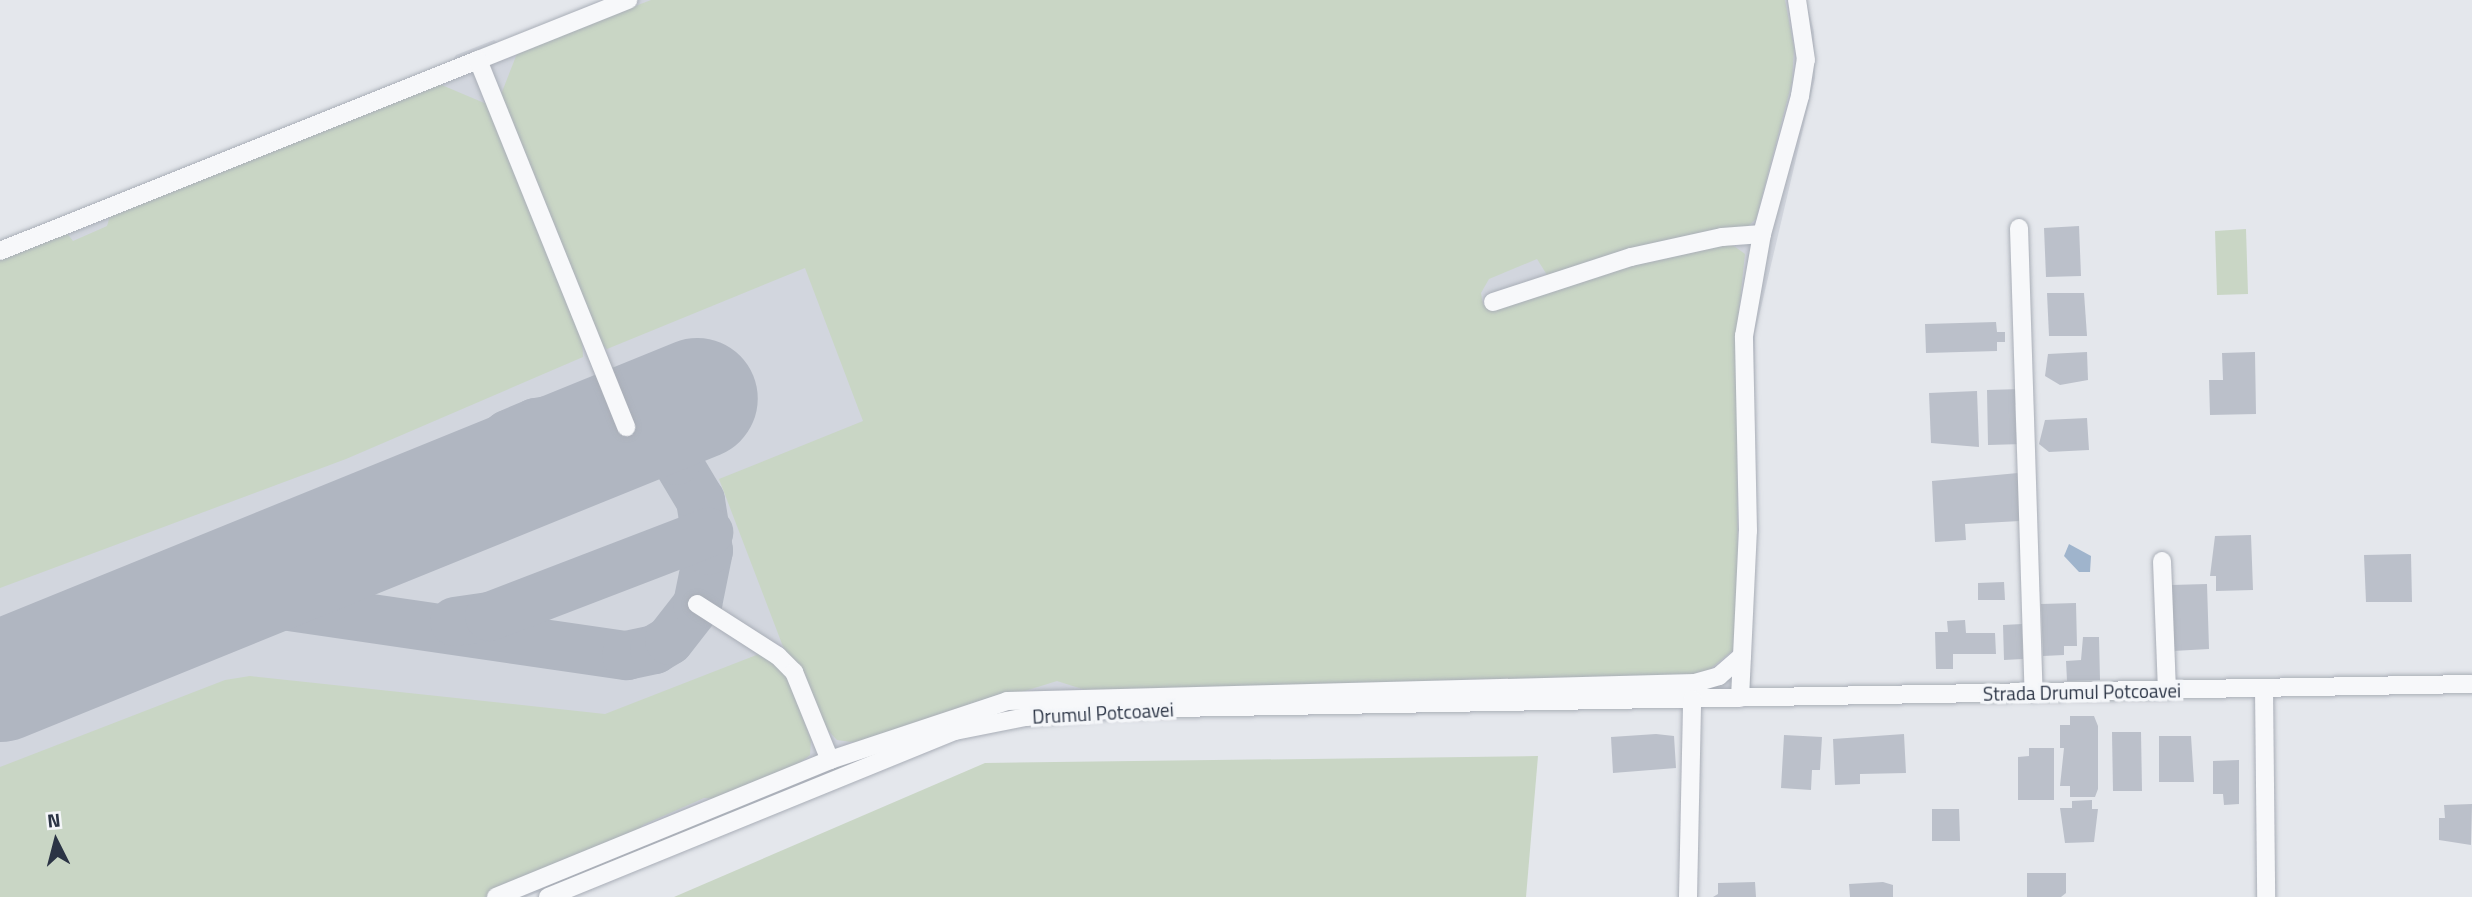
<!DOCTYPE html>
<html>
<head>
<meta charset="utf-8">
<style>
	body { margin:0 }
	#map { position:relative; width:2472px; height:897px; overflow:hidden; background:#e4e7ec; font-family:"Titillium Web",sans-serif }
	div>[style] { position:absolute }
	.built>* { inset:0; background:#d2d6de }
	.green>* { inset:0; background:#c9d6c5 }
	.water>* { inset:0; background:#9fb4cc }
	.taxiway>* { height:49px; margin:-24.5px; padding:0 24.5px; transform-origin:24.5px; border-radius:24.5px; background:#b0b6c1 }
	.runway>* { height:121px; margin:-60.5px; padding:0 60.5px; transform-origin:60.5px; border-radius:60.5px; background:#b0b6c1 }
	.building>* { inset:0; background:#bbc0ca }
	.roads { filter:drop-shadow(0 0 2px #a9aeb7) drop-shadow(0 0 2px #a9aeb7) }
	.minor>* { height:18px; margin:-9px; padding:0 9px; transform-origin:9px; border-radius:9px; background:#f7f8fa }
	span { translate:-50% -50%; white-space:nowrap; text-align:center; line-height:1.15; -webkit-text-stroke:7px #f4f6f9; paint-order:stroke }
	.street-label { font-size:19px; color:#2b3445 }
	.north { position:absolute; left:21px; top:806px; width:70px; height:70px; -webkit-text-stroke:5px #f4f6f9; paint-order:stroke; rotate:354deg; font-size:19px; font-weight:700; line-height:28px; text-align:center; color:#2b3445 }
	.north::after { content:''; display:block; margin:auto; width:24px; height:32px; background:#2b3445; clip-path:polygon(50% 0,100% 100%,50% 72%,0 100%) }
</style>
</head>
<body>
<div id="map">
	<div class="built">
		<i style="clip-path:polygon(611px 0,1806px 0,1814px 32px,1815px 78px,1755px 333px,1751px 689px,1019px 710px,834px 773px,526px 897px,0 897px,0 247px,449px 67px,456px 55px,494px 40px,500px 45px)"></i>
	</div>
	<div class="green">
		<i style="clip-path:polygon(651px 0,1785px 0,1794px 48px,1792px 82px,1756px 219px,1745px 229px,1549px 278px,1537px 259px,1489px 279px,1481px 293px,1483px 304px,1490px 308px,1568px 280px,1731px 244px,1745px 254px,1737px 328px,1738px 646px,1708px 671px,1686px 677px,1098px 694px,1057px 681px,858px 743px,837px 740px,822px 724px,782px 644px,719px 479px,863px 421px,805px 268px,607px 349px,592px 335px,498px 102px,518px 51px)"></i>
		<i style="clip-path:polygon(437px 83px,489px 105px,582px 336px,583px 357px,346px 459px,0 588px,0 258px,66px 232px,73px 241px,107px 226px,110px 216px)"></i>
		<i style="clip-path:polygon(2246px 229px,2248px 294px,2217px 295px,2215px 231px)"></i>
		<i style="clip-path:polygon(759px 654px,784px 668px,811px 740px,810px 755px,792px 769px,720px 799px,704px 798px,643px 825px,632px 838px,485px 897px,0 897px,0 767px,225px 680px,250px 676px,605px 714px)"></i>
		<i style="clip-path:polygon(1538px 756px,1526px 897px,674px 897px,985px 763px)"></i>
	</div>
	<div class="water">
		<i style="clip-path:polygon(2069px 544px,2091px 556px,2090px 572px,2079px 572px,2064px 556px)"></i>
	</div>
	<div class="taxiway">
		<i style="left:172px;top:611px;width:103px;rotate:-3.9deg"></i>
		<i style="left:275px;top:604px;width:355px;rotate:8.3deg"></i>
		<i style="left:626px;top:655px;width:29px;rotate:-12deg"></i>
		<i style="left:654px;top:649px;width:17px;rotate:-31deg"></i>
		<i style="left:669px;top:640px;width:46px;rotate:-52.1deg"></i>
		<i style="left:697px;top:604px;width:55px;rotate:-78.5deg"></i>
		<i style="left:708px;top:550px;width:51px;rotate:-99.1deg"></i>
		<i style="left:700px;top:500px;width:47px;rotate:-121deg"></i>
		<i style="left:676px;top:460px;width:38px;rotate:-138deg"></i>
		<i style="left:648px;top:435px;width:45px;rotate:-158deg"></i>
		<i style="left:606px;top:418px;width:29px;rotate:-174deg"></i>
		<i style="left:577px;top:415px;width:43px;rotate:170.5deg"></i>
		<i style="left:535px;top:422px;width:30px;rotate:157deg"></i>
		<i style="left:507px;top:434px;width:33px;rotate:142deg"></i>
		<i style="left:481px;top:454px;width:54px;rotate:125.2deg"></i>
		<i style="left:454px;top:621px;width:35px;rotate:-8deg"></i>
		<i style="left:489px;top:616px;width:235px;rotate:-21deg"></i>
	</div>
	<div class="runway">
		<i style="left:0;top:681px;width:752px;rotate:-22.1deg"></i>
	</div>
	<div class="building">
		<i style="clip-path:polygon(2079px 226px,2081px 276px,2046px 277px,2044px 228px)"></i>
		<i style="clip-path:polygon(2047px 293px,2084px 293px,2087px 336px,2049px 336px)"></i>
		<i style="clip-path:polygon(1996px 322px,1997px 332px,2005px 332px,2005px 342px,1997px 342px,1997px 351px,1926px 353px,1925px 324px)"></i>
		<i style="clip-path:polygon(2087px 352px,2088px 380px,2060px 385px,2045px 376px,2048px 354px)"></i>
		<i style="clip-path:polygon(2255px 352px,2256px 414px,2210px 415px,2209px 380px,2223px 380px,2222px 353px)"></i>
		<i style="clip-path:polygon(2021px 389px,2021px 405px,2015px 405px,2016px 432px,2022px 432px,2023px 444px,1988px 445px,1987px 390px)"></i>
		<i style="clip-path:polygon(1977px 391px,1979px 447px,1931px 443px,1929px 393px)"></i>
		<i style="clip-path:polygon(2087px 418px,2089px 450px,2049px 452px,2039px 444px,2045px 420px)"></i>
		<i style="clip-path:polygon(2018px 473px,2020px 521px,1965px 524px,1966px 540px,1935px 542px,1932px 481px)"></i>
		<i style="clip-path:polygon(2251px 535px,2253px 590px,2216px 591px,2216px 576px,2210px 576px,2215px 536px)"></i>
		<i style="clip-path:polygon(2411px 554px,2412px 602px,2366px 602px,2364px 555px)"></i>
		<i style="clip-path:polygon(2004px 582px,2005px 600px,1978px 600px,1978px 583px)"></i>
		<i style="clip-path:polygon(2207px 584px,2209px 649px,2173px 651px,2171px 585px)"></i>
		<i style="clip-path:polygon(2076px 603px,2077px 646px,2064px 646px,2064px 655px,2043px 656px,2041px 604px)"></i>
		<i style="clip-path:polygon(1965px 620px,1966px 633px,1995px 633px,1996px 654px,1953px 654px,1953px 669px,1936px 669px,1935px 632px,1948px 632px,1947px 621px)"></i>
		<i style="clip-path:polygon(2022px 624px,2023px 659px,2004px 660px,2003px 625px)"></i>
		<i style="clip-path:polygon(2083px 637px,2099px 637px,2100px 680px,2067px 681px,2066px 661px,2081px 660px)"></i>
		<i style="clip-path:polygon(2070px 716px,2094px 716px,2098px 726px,2098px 789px,2095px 797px,2070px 797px,2070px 786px,2060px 786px,2064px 748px,2060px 748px,2060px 725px,2070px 725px)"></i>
		<i style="clip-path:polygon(2112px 732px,2141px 732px,2142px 791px,2113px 791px)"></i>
		<i style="clip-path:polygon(1656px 734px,1674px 736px,1676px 768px,1613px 773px,1611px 737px)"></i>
		<i style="clip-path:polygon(1904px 734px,1906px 773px,1860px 774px,1860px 784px,1835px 785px,1833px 739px)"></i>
		<i style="clip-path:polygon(1784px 735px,1822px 737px,1820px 770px,1812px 770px,1811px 790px,1781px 788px)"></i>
		<i style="clip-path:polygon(2159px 736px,2191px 736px,2194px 782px,2159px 782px)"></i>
		<i style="clip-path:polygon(2029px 748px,2054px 748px,2054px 800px,2018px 800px,2018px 757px,2029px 756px)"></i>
		<i style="clip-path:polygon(2239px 760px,2239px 804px,2224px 805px,2223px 794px,2213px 794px,2213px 761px)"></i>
		<i style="clip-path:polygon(2092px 800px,2092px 809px,2098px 809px,2094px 842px,2065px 843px,2060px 808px,2072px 808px,2072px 801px)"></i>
		<i style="clip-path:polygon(2472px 804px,2471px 845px,2439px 840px,2439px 818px,2445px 818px,2444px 805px)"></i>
		<i style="clip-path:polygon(1932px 809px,1959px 809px,1960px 841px,1932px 841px)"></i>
		<i style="clip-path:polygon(2027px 873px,2066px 873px,2066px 893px,2061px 897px,2027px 897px)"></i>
		<i style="clip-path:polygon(1755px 882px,1756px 897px,1713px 897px,1718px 894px,1718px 883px)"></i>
		<i style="clip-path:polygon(1883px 882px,1893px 885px,1893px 897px,1850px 897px,1849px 884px)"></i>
	</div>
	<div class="roads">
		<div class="minor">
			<i style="left:478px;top:60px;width:162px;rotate:-21.8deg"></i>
			<i style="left:2019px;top:228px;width:465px;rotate:88.2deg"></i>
			<i style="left:0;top:251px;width:515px;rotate:-21.78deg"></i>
			<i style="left:478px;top:60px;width:396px;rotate:68deg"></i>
			<i style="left:1493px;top:302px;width:145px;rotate:-18.1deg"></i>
			<i style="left:1631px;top:257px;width:93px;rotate:-12.4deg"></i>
			<i style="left:1722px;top:237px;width:40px;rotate:-4.3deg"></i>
			<i style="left:1762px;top:234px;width:143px;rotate:-74.6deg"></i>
			<i style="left:1800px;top:96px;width:36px;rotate:-81deg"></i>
			<i style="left:1806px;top:60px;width:61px;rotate:-98.5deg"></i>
			<i style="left:2162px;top:561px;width:129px;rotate:87.8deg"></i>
			<i style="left:697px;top:604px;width:96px;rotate:32.7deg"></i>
			<i style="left:778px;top:656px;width:23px;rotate:45deg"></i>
			<i style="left:794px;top:672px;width:95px;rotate:67.8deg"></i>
			<i style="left:2264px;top:689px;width:208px;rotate:89.4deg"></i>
			<i style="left:1740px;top:698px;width:42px;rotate:-87.3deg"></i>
			<i style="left:496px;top:897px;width:361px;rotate:-22.3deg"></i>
			<i style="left:830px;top:760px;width:187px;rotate:-18.4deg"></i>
			<i style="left:1007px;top:701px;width:688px;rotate:-1.5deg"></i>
			<i style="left:1695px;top:683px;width:25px;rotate:-16deg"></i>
			<i style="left:1719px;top:676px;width:30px;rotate:-41deg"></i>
			<i style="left:1742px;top:656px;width:125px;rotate:-87.3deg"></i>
			<i style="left:1748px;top:531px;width:195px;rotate:-91.2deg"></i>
			<i style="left:1744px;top:336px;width:104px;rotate:-80deg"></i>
			<i style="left:548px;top:897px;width:440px;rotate:-22.2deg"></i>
			<i style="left:955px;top:731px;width:72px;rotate:-11.2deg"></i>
			<i style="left:1026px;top:717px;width:93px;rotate:-4.9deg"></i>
			<i style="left:1119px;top:709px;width:1353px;rotate:-1.06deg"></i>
			<i style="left:1688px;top:897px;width:198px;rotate:-88.8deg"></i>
		</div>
	</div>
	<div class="street-label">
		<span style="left:2082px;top:692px;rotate:-1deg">Strada Drumul Potcoavei</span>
		<span style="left:1103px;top:713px;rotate:-3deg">Drumul Potcoavei</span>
	</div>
	<div class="north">N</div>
</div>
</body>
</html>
